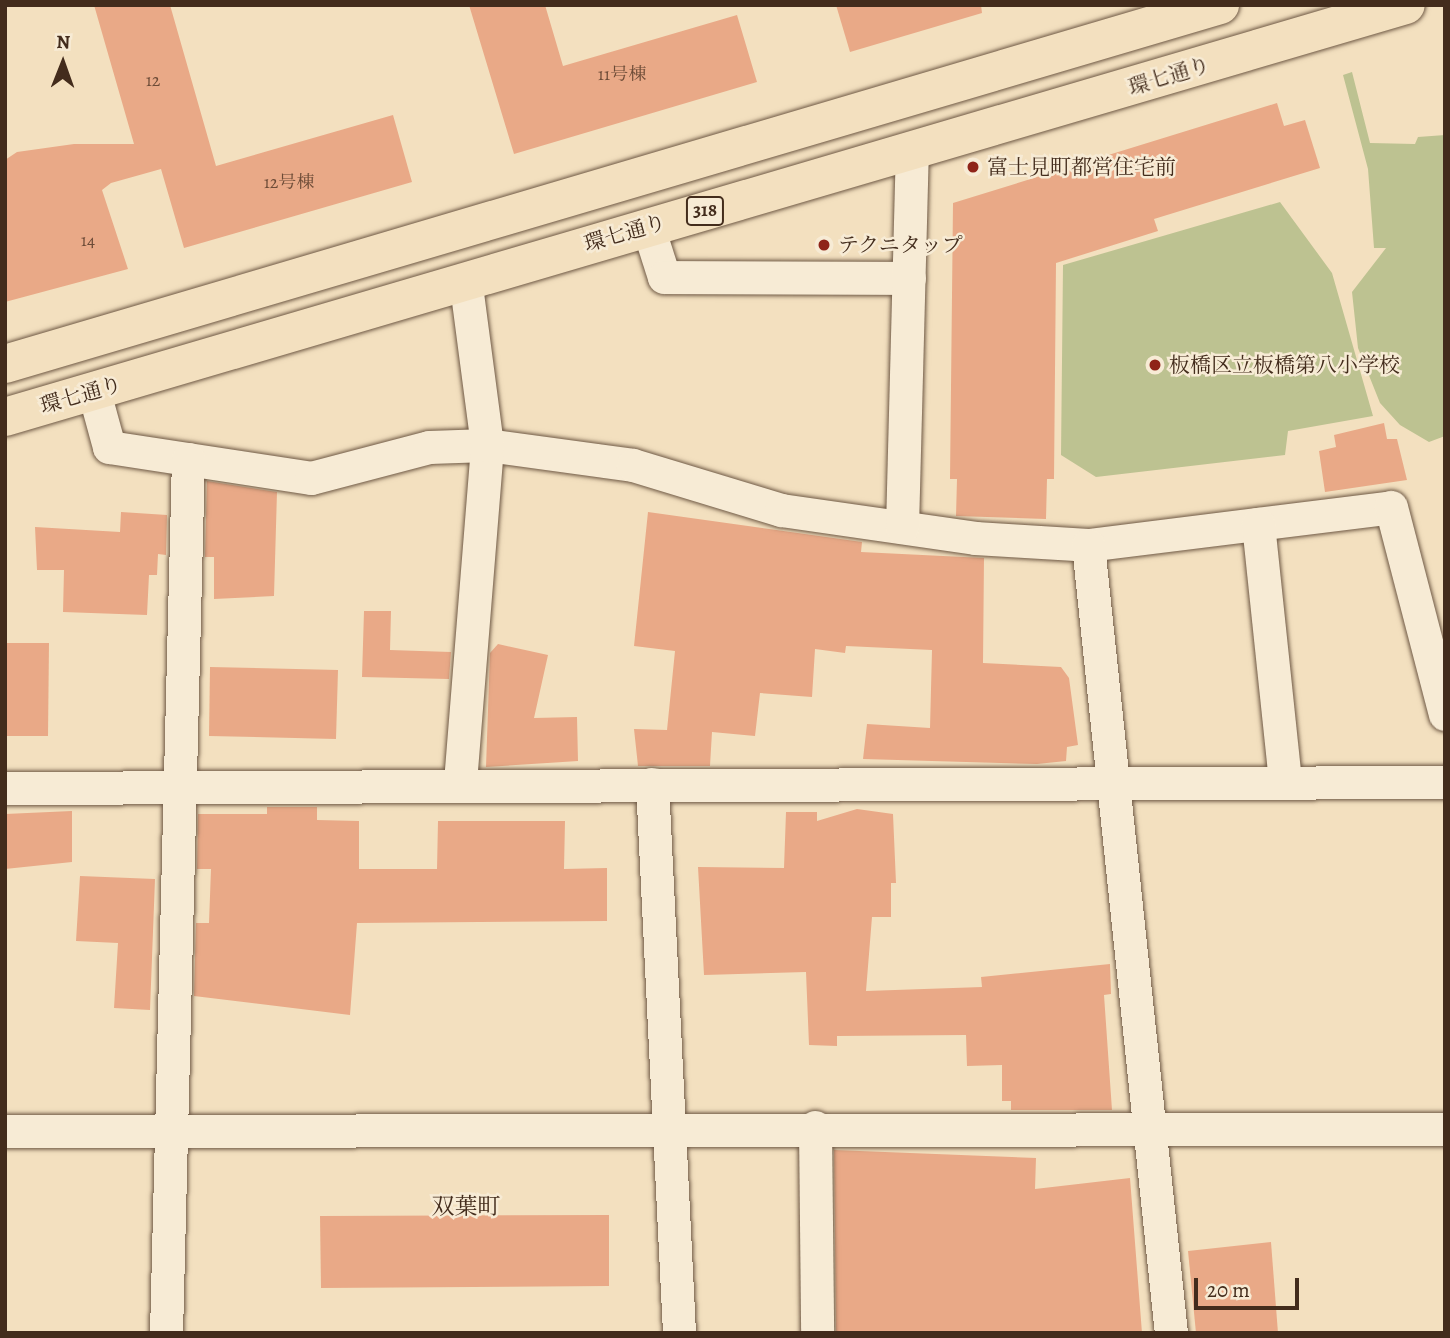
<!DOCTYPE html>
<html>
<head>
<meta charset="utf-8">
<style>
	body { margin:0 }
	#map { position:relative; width:1450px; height:1338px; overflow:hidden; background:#f3e0bf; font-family:Alegreya,"Noto Serif JP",serif }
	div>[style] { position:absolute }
	.green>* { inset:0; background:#bdc291 }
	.building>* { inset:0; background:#e9a987 }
	.roads { filter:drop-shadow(0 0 2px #6f5945) drop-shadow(0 0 2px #6f5945) }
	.street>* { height:33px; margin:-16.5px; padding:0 16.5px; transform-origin:16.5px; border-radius:16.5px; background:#f7ebd5 }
	.primary>* { height:38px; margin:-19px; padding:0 19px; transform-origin:19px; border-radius:19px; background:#f3e0bf }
	.dots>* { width:19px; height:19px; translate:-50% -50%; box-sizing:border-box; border:4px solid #f7ebd5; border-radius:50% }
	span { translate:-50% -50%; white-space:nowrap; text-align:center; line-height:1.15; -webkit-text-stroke:5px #f7ebd5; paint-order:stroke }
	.number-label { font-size:18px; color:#6c4b37 }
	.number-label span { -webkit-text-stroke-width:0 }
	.shield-label span { padding:2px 5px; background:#f7ebd5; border:2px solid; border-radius:5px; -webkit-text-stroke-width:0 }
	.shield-label { font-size:19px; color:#432c1c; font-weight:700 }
	.street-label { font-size:21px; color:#432c1c }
	.poi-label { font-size:21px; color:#432c1c }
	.left { translate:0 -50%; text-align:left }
	.neighbourhood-label { font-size:23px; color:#432c1c }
	.frame { position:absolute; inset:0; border:7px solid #432c1c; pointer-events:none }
	.north { position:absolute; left:28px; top:28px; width:70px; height:70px; -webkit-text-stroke:5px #f7ebd5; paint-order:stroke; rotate:1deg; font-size:19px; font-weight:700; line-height:28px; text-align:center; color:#432c1c }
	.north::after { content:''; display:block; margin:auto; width:24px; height:32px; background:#432c1c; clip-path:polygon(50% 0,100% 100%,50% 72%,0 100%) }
	.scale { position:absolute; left:1194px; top:1278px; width:105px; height:32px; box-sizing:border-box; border:4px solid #432c1c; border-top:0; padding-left:9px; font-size:21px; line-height:24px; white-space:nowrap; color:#432c1c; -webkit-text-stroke:5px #f7ebd5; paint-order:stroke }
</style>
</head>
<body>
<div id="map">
	<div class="green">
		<i style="clip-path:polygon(1352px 72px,1370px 143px,1415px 144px,1418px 137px,1445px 135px,1445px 436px,1429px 442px,1400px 425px,1380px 403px,1358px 348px,1352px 292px,1386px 248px,1374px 248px,1368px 169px,1343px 75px)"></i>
		<i style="clip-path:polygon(1280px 202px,1332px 273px,1373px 416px,1288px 431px,1285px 455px,1096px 477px,1061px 455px,1063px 265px)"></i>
	</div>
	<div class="building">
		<i style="clip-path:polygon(94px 5px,170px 5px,216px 166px,393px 115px,412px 182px,184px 248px,161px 169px,111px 183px,102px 190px,128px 269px,5px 302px,5px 160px,17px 152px,74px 144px,134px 144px)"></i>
		<i style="clip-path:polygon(469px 5px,545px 5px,563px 66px,737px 15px,757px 82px,514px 154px)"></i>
		<i style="clip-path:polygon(836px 5px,981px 5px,982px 13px,850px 52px)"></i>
		<i style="clip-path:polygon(1277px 103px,1284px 126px,1305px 120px,1320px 168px,1154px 219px,1158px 231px,1056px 263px,1054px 479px,1047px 479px,1046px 519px,956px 516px,957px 479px,950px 479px,953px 203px)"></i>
		<i style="clip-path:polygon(1384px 423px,1387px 439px,1397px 439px,1407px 480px,1325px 492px,1319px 451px,1336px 447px,1334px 435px)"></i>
		<i style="clip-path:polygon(207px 481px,277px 492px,274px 596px,214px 599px,214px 557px,205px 557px)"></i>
		<i style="clip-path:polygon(121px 512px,167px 515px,166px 555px,158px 554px,157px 575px,149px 575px,147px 615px,63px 612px,64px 570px,37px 570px,35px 527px,120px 532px)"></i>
		<i style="clip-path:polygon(648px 512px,862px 542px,861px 552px,984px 558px,983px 663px,1061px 667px,1069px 678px,1078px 745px,1067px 747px,1066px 761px,1037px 764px,863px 759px,867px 724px,930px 728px,932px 650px,846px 646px,845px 653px,815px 649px,812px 697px,760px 693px,755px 736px,712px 732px,710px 766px,638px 766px,634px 729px,667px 730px,675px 651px,634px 646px)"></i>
		<i style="clip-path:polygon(364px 611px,391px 611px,390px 650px,451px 652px,449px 679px,362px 677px)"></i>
		<i style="clip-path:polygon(5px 643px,49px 643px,48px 736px,5px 736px)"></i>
		<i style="clip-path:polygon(498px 644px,548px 655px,534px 718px,577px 717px,578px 761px,486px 767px,490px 653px)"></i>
		<i style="clip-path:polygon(210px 667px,338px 670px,336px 739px,209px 736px)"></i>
		<i style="clip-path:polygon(267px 807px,317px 807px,317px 820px,359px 821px,359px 869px,437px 869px,438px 821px,565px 821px,564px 869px,607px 868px,607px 921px,357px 923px,350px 1015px,194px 996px,196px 923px,209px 923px,211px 869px,197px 869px,198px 814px,267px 814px)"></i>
		<i style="clip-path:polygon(857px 809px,893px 814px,896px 883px,891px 883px,891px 917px,872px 917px,866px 991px,982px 987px,981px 977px,1110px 964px,1111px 994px,1104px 995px,1112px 1110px,1011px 1110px,1011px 1101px,1002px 1101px,1002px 1065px,967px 1066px,966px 1035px,837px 1036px,837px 1046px,809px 1045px,806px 972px,704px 975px,698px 867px,784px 868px,786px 812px,817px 812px,817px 821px)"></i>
		<i style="clip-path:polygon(72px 811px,72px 862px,5px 869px,5px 814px)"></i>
		<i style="clip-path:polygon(80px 876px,155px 879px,150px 1010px,114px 1008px,118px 943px,76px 941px)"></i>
		<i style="clip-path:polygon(834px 1150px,1036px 1158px,1035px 1189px,1130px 1178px,1142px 1333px,836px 1333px)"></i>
		<i style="clip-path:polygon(609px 1215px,609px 1286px,321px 1288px,320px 1216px)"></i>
		<i style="clip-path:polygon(1271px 1242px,1278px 1333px,1196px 1333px,1188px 1251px)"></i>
	</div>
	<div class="roads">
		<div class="street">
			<i style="left:648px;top:227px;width:52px;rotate:72.3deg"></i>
			<i style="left:664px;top:277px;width:245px;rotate:0.2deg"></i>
			<i style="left:94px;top:392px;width:57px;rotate:74.7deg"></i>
			<i style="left:109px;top:447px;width:204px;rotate:8.7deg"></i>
			<i style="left:311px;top:478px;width:122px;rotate:-14.7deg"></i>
			<i style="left:429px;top:447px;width:58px;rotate:-2deg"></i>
			<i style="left:487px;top:445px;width:147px;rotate:7.8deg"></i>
			<i style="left:633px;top:465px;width:155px;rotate:16.9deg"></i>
			<i style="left:781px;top:510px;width:196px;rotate:8.2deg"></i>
			<i style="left:975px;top:538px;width:113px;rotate:3.5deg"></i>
			<i style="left:1088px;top:545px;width:305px;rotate:-7.1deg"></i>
			<i style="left:1391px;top:507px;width:214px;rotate:75.4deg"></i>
			<i style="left:1258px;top:524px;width:259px;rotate:84deg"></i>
			<i style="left:902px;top:527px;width:374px;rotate:-88.5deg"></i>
			<i style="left:1088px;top:545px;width:792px;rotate:83.99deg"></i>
			<i style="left:460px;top:782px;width:338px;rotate:-85.4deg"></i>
			<i style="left:487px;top:445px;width:167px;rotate:-97.5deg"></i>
			<i style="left:652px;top:784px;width:550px;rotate:87.18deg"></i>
			<i style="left:5px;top:788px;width:1440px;rotate:-0.24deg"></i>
			<i style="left:815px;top:1127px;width:206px;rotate:89.4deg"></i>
			<i style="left:5px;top:1131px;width:1440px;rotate:-0.08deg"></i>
			<i style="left:166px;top:1333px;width:874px;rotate:-88.56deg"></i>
		</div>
		<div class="primary">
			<i style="left:5px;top:364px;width:1267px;rotate:-16.46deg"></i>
			<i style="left:5px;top:417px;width:1460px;rotate:-16.39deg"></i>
		</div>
	</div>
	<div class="dots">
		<i style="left:973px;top:167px;background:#8f2418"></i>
		<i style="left:824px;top:245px;background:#8f2418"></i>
		<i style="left:1155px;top:365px;background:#8f2418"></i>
	</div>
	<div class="number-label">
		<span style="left:622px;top:74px">11号棟</span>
		<span style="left:153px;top:80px">12</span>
		<span style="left:289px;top:182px">12号棟</span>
		<span style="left:88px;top:240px">14</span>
	</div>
	<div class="shield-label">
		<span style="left:705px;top:211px">318</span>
	</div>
	<div class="street-label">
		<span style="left:1169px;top:76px;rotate:-17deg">環七通り</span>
		<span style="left:625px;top:233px;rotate:-16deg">環七通り</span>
		<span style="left:81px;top:395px;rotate:-16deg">環七通り</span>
	</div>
	<div class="poi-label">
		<span class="left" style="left:987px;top:167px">富士見町都営住宅前</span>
		<span class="left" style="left:838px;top:245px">テクニタップ</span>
		<span class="left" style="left:1169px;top:365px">板橋区立板橋第八小学校</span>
	</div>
	<div class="neighbourhood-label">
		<span style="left:466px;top:1207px">双葉町</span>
	</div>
	<div class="frame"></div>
	<div class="north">N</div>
	<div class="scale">20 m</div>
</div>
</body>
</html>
